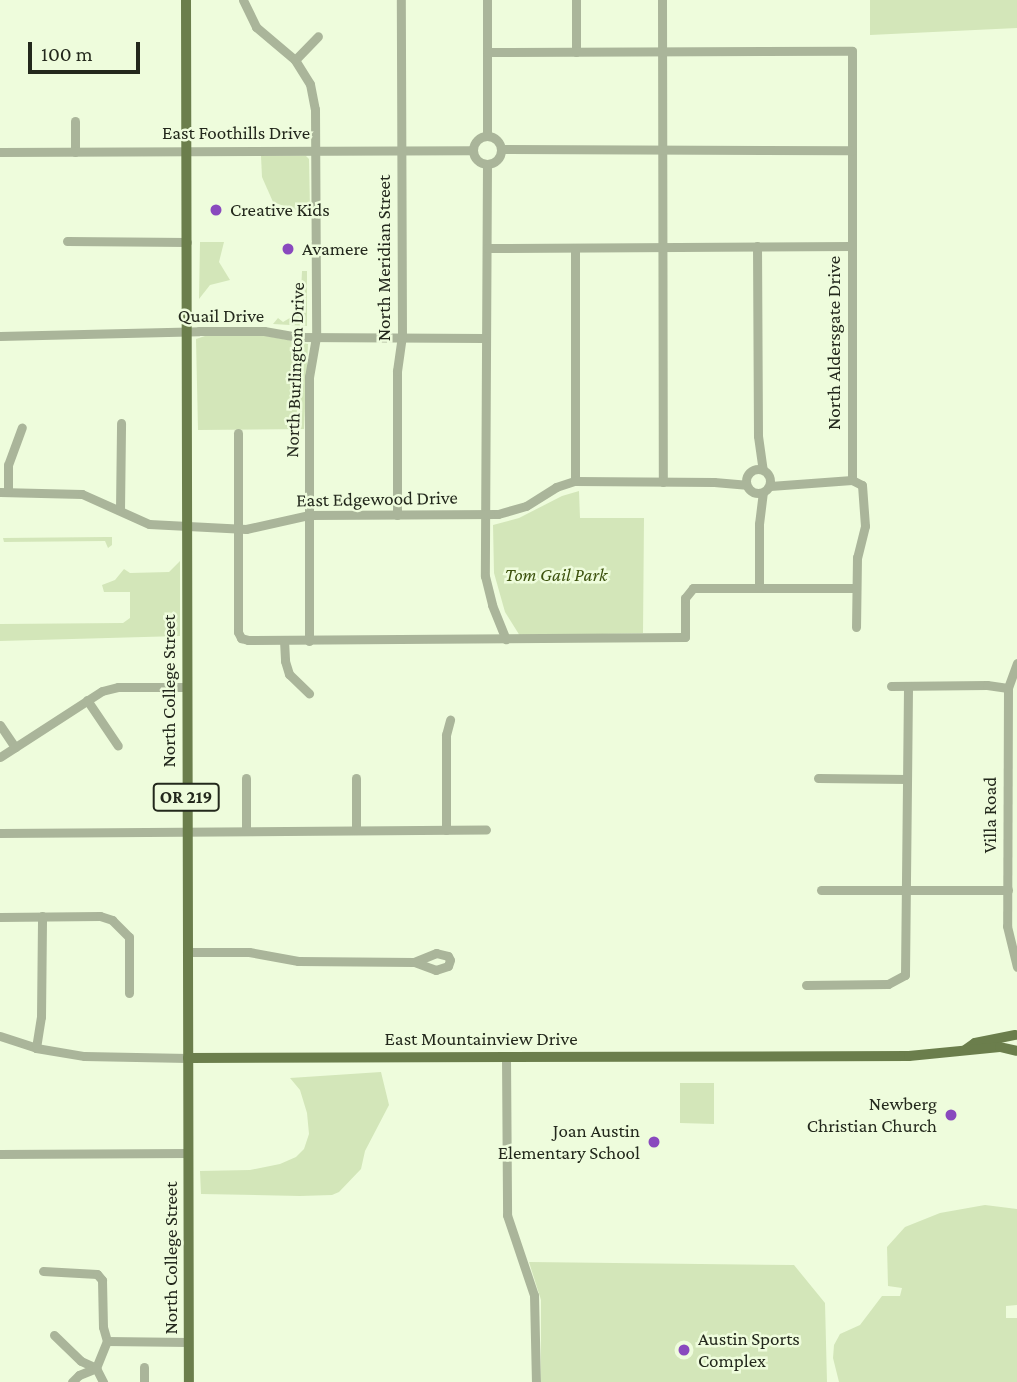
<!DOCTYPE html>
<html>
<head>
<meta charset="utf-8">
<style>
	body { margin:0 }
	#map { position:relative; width:1017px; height:1382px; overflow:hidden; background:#eefcdc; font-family:"Crimson Pro",serif }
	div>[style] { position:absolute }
	.green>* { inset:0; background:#d3e6b9 }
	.minor>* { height:9px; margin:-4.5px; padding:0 4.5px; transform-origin:4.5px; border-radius:4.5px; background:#aab59a }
	.minor>.ring { margin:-4.5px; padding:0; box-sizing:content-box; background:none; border:9px solid #aab59a; border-radius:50% }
	.major>* { height:10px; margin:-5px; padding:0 5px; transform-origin:5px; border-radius:5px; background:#6b7e4c }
	.dots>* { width:19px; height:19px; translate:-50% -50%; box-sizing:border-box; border:4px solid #eefcdc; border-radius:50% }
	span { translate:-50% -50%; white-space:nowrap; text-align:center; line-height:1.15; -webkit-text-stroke:5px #eefcdc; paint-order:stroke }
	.shield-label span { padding:2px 5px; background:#eefcdc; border:2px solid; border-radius:5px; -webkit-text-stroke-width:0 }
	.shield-label { font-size:18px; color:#23281c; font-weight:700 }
	.street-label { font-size:19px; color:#23281c }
	.poi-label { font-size:19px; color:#23281c }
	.left { translate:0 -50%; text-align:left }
	.right { translate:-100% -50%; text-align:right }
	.park-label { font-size:19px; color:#3c520d; font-style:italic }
	.scale { position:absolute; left:28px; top:42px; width:112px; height:32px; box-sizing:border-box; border:4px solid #23281c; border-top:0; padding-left:9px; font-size:21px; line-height:24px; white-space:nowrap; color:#23281c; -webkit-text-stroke:5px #eefcdc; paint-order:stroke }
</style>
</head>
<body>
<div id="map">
	<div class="green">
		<i style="clip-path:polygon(870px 0,1017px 0,1017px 28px,870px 35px)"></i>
		<i style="clip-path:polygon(261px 156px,306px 156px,309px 159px,310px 209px,295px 210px,273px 202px,262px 177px)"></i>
		<i style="clip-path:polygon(200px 242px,224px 242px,219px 262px,230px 280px,210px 285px,199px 299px)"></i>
		<i style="clip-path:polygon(302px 271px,307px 271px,307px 326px,273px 324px,278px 318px,283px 322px,300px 312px)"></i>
		<i style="clip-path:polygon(208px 335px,262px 335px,308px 344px,304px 429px,198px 430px,196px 339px)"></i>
		<i style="clip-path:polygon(579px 491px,580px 518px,644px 518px,643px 633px,520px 636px,505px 612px,494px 573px,493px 525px,519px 518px,562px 496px)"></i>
		<i style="clip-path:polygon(106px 537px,112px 537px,112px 545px,108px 548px,105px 541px,4px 542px,3px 538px)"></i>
		<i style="clip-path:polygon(180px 561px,180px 636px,0 641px,0 624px,123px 623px,130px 618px,130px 592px,104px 592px,102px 585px,115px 580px,124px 569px,130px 573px,169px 572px)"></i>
		<i style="clip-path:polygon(381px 1072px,389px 1105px,365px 1151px,361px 1169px,339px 1192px,332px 1195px,300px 1196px,201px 1194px,200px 1171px,250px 1170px,280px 1164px,296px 1157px,304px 1149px,309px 1134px,307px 1113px,300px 1090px,290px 1078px)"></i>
		<i style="clip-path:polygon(680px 1083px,714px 1083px,714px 1124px,680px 1123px)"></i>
		<i style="clip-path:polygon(985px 1205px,1017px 1209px,1017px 1305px,1006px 1306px,1006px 1318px,1017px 1318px,1017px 1382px,839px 1382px,833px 1358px,834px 1345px,840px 1334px,860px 1325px,882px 1296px,900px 1296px,902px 1288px,888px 1286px,887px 1247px,905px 1227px,940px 1213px)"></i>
		<i style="clip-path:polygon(529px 1262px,794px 1265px,825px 1303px,827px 1382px,541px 1382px,541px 1300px)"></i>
	</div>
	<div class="minor">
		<i style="left:243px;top:0;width:30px;rotate:64deg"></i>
		<i style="left:256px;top:27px;width:51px;rotate:40.2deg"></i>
		<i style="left:295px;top:60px;width:28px;rotate:58deg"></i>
		<i style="left:310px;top:84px;width:25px;rotate:79deg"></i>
		<i style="left:315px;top:109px;width:228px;rotate:89.7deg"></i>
		<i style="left:316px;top:337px;width:41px;rotate:99.9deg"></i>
		<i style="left:309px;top:377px;width:264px;rotate:90deg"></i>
		<i style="left:487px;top:0;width:136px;rotate:90deg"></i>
		<i style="left:576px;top:0;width:52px;rotate:90deg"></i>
		<i style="left:662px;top:0;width:482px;rotate:89.9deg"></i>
		<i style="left:487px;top:52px;width:365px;rotate:-0.2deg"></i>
		<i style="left:852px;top:51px;width:429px;rotate:90deg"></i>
		<i style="left:295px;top:60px;width:33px;rotate:-46deg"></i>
		<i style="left:75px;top:121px;width:31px;rotate:90deg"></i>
		<i class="ring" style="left:473px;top:136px;width:19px;height:19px"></i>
		<i style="left:501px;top:149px;width:351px;rotate:0.2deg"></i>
		<i style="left:0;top:152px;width:473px;rotate:-0.2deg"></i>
		<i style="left:487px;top:164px;width:412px;rotate:90.3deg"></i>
		<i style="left:485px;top:576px;width:30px;rotate:76deg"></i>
		<i style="left:492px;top:605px;width:37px;rotate:68deg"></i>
		<i style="left:67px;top:241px;width:120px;rotate:0.5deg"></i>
		<i style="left:757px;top:246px;width:190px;rotate:89.7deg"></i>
		<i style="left:758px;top:436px;width:34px;rotate:82deg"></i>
		<i style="left:487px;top:248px;width:365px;rotate:-0.3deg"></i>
		<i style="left:575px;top:248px;width:233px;rotate:90deg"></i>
		<i style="left:0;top:336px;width:199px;rotate:-1.4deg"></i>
		<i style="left:199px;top:331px;width:65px"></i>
		<i style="left:264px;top:331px;width:36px;rotate:10deg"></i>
		<i style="left:299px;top:337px;width:185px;rotate:0.3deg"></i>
		<i style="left:238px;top:433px;width:199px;rotate:90deg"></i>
		<i style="left:238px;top:632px;width:7px;rotate:63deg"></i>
		<i style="left:241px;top:638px;width:7px;rotate:16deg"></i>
		<i style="left:248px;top:640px;width:437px;rotate:-0.4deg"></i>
		<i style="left:685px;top:637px;width:39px;rotate:-90deg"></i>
		<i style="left:685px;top:598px;width:13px;rotate:-51deg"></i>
		<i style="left:693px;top:588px;width:163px"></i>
		<i class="ring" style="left:746px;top:469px;width:15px;height:15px"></i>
		<i style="left:770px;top:486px;width:82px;rotate:-4.2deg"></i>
		<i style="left:852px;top:480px;width:11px;rotate:27deg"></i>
		<i style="left:862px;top:485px;width:41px;rotate:85.8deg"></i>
		<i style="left:865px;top:526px;width:32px;rotate:104deg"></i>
		<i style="left:857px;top:557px;width:70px;rotate:90.8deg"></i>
		<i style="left:0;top:492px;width:82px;rotate:1.4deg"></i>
		<i style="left:82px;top:494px;width:73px;rotate:24.1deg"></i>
		<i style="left:149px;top:524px;width:97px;rotate:3deg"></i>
		<i style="left:246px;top:529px;width:65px;rotate:-12.5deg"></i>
		<i style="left:309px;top:515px;width:189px;rotate:-0.3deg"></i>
		<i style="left:498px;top:514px;width:29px;rotate:-16deg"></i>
		<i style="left:526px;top:506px;width:36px;rotate:-32deg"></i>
		<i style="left:556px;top:487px;width:20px;rotate:-18deg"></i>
		<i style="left:575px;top:481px;width:139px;rotate:0.4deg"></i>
		<i style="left:714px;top:482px;width:32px;rotate:5deg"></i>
		<i style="left:8px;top:492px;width:27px;rotate:-90deg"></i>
		<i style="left:8px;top:465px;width:40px;rotate:-69.8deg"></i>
		<i style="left:120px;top:510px;width:87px;rotate:-89.3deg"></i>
		<i style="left:397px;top:515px;width:144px;rotate:-90deg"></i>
		<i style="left:397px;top:371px;width:34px;rotate:-82deg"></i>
		<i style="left:402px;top:337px;width:337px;rotate:-90.2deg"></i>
		<i style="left:759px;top:587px;width:63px;rotate:-90deg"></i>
		<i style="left:759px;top:524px;width:32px;rotate:-83deg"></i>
		<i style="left:284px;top:640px;width:21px;rotate:87deg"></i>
		<i style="left:285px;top:661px;width:14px;rotate:73deg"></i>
		<i style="left:289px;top:674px;width:28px;rotate:44deg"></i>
		<i style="left:1017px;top:663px;width:27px;rotate:110deg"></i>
		<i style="left:1008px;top:688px;width:238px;rotate:90.2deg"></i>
		<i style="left:1007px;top:926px;width:42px;rotate:76.3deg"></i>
		<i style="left:891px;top:686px;width:96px;rotate:-0.6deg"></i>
		<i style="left:987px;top:685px;width:21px;rotate:8deg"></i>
		<i style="left:87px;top:700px;width:55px;rotate:56deg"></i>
		<i style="left:0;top:725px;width:27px;rotate:56deg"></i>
		<i style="left:0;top:757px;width:121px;rotate:-32.9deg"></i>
		<i style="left:102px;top:691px;width:16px;rotate:-14deg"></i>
		<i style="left:118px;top:687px;width:68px"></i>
		<i style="left:246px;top:778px;width:52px;rotate:90deg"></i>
		<i style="left:818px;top:778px;width:89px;rotate:0.6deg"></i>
		<i style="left:356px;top:830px;width:52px;rotate:-90deg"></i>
		<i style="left:446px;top:830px;width:95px;rotate:-90deg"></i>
		<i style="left:446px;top:735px;width:16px;rotate:-75deg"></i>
		<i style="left:0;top:833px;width:486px;rotate:-0.4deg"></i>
		<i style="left:821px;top:890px;width:187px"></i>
		<i style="left:0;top:917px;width:100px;rotate:-0.6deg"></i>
		<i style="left:100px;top:916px;width:13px;rotate:18deg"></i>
		<i style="left:112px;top:920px;width:24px;rotate:45deg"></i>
		<i style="left:129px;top:937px;width:56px;rotate:90deg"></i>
		<i style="left:187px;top:952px;width:62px"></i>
		<i style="left:249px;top:952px;width:50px;rotate:10.4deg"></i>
		<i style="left:298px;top:961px;width:116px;rotate:0.5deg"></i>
		<i style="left:414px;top:962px;width:24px;rotate:-22deg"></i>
		<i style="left:436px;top:953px;width:12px;rotate:14deg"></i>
		<i style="left:448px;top:956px;width:4px;rotate:63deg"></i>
		<i style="left:450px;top:960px;width:6px;rotate:108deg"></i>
		<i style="left:448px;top:966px;width:13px;rotate:162deg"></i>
		<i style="left:436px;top:970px;width:23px;rotate:-160deg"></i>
		<i style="left:806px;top:985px;width:82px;rotate:-0.7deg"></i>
		<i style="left:888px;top:984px;width:19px;rotate:-28deg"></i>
		<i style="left:905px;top:975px;width:289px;rotate:-89.4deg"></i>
		<i style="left:0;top:1036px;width:38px;rotate:18deg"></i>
		<i style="left:36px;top:1048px;width:49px;rotate:9.5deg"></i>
		<i style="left:84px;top:1056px;width:104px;rotate:1.1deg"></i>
		<i style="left:36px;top:1048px;width:31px;rotate:-81deg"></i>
		<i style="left:41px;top:1017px;width:101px;rotate:-89.4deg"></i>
		<i style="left:506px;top:1057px;width:158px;rotate:89.6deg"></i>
		<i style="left:507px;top:1215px;width:84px;rotate:71.4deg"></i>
		<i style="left:534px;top:1295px;width:87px;rotate:88.7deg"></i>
		<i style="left:0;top:1154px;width:188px;rotate:-0.3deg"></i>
		<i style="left:43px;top:1271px;width:54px;rotate:3.2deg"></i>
		<i style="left:97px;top:1274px;width:8px;rotate:50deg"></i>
		<i style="left:102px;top:1280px;width:47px;rotate:88.8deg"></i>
		<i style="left:103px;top:1327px;width:15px;rotate:74deg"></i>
		<i style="left:54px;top:1335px;width:37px;rotate:44deg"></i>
		<i style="left:81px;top:1361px;width:17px;rotate:25deg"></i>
		<i style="left:96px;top:1368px;width:16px;rotate:63deg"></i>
		<i style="left:107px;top:1341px;width:81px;rotate:0.7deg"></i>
		<i style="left:144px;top:1367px;width:15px;rotate:90deg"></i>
		<i style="left:72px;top:1382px;width:10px;rotate:-45deg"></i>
		<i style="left:79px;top:1375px;width:18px;rotate:-22deg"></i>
		<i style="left:96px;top:1368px;width:29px;rotate:-68deg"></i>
	</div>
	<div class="major">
		<i style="left:186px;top:0;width:1382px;rotate:89.88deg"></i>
		<i style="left:965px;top:1050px;width:12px;rotate:-35deg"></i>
		<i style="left:975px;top:1043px;width:41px;rotate:-11.3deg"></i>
		<i style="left:188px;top:1058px;width:721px;rotate:-0.16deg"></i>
		<i style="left:909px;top:1056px;width:91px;rotate:-5.6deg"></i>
		<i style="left:1000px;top:1047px;width:17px;rotate:13deg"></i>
	</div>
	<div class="dots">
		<i style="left:216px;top:210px;background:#8949be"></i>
		<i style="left:288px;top:249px;background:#8949be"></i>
		<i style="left:951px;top:1115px;background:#8949be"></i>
		<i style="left:654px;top:1142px;background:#8949be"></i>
		<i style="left:684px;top:1350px;background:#8949be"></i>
	</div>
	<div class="shield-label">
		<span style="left:186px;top:797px">OR 219</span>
	</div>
	<div class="street-label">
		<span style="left:236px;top:133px">East Foothills Drive</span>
		<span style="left:384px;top:258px;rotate:-90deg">North Meridian Street</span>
		<span style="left:221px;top:316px">Quail Drive</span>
		<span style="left:834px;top:343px;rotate:-90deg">North Aldersgate Drive</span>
		<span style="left:295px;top:370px;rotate:-88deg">North Burlington Drive</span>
		<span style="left:377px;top:499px;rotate:-1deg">East Edgewood Drive</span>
		<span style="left:169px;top:691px;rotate:-90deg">North College Street</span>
		<span style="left:990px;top:815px;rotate:-90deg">Villa Road</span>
		<span style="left:481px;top:1039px">East Mountainview Drive</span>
		<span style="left:171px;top:1258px;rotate:-90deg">North College Street</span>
	</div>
	<div class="poi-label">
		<span class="left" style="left:230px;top:210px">Creative Kids</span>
		<span class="left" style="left:302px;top:249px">Avamere</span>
		<span class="right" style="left:937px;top:1115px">Newberg<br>Christian Church</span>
		<span class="right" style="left:640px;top:1142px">Joan Austin<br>Elementary School</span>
		<span class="left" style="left:698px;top:1350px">Austin Sports<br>Complex</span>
	</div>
	<div class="park-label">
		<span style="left:556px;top:575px">Tom Gail Park</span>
	</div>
	<div class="scale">100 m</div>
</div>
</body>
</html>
